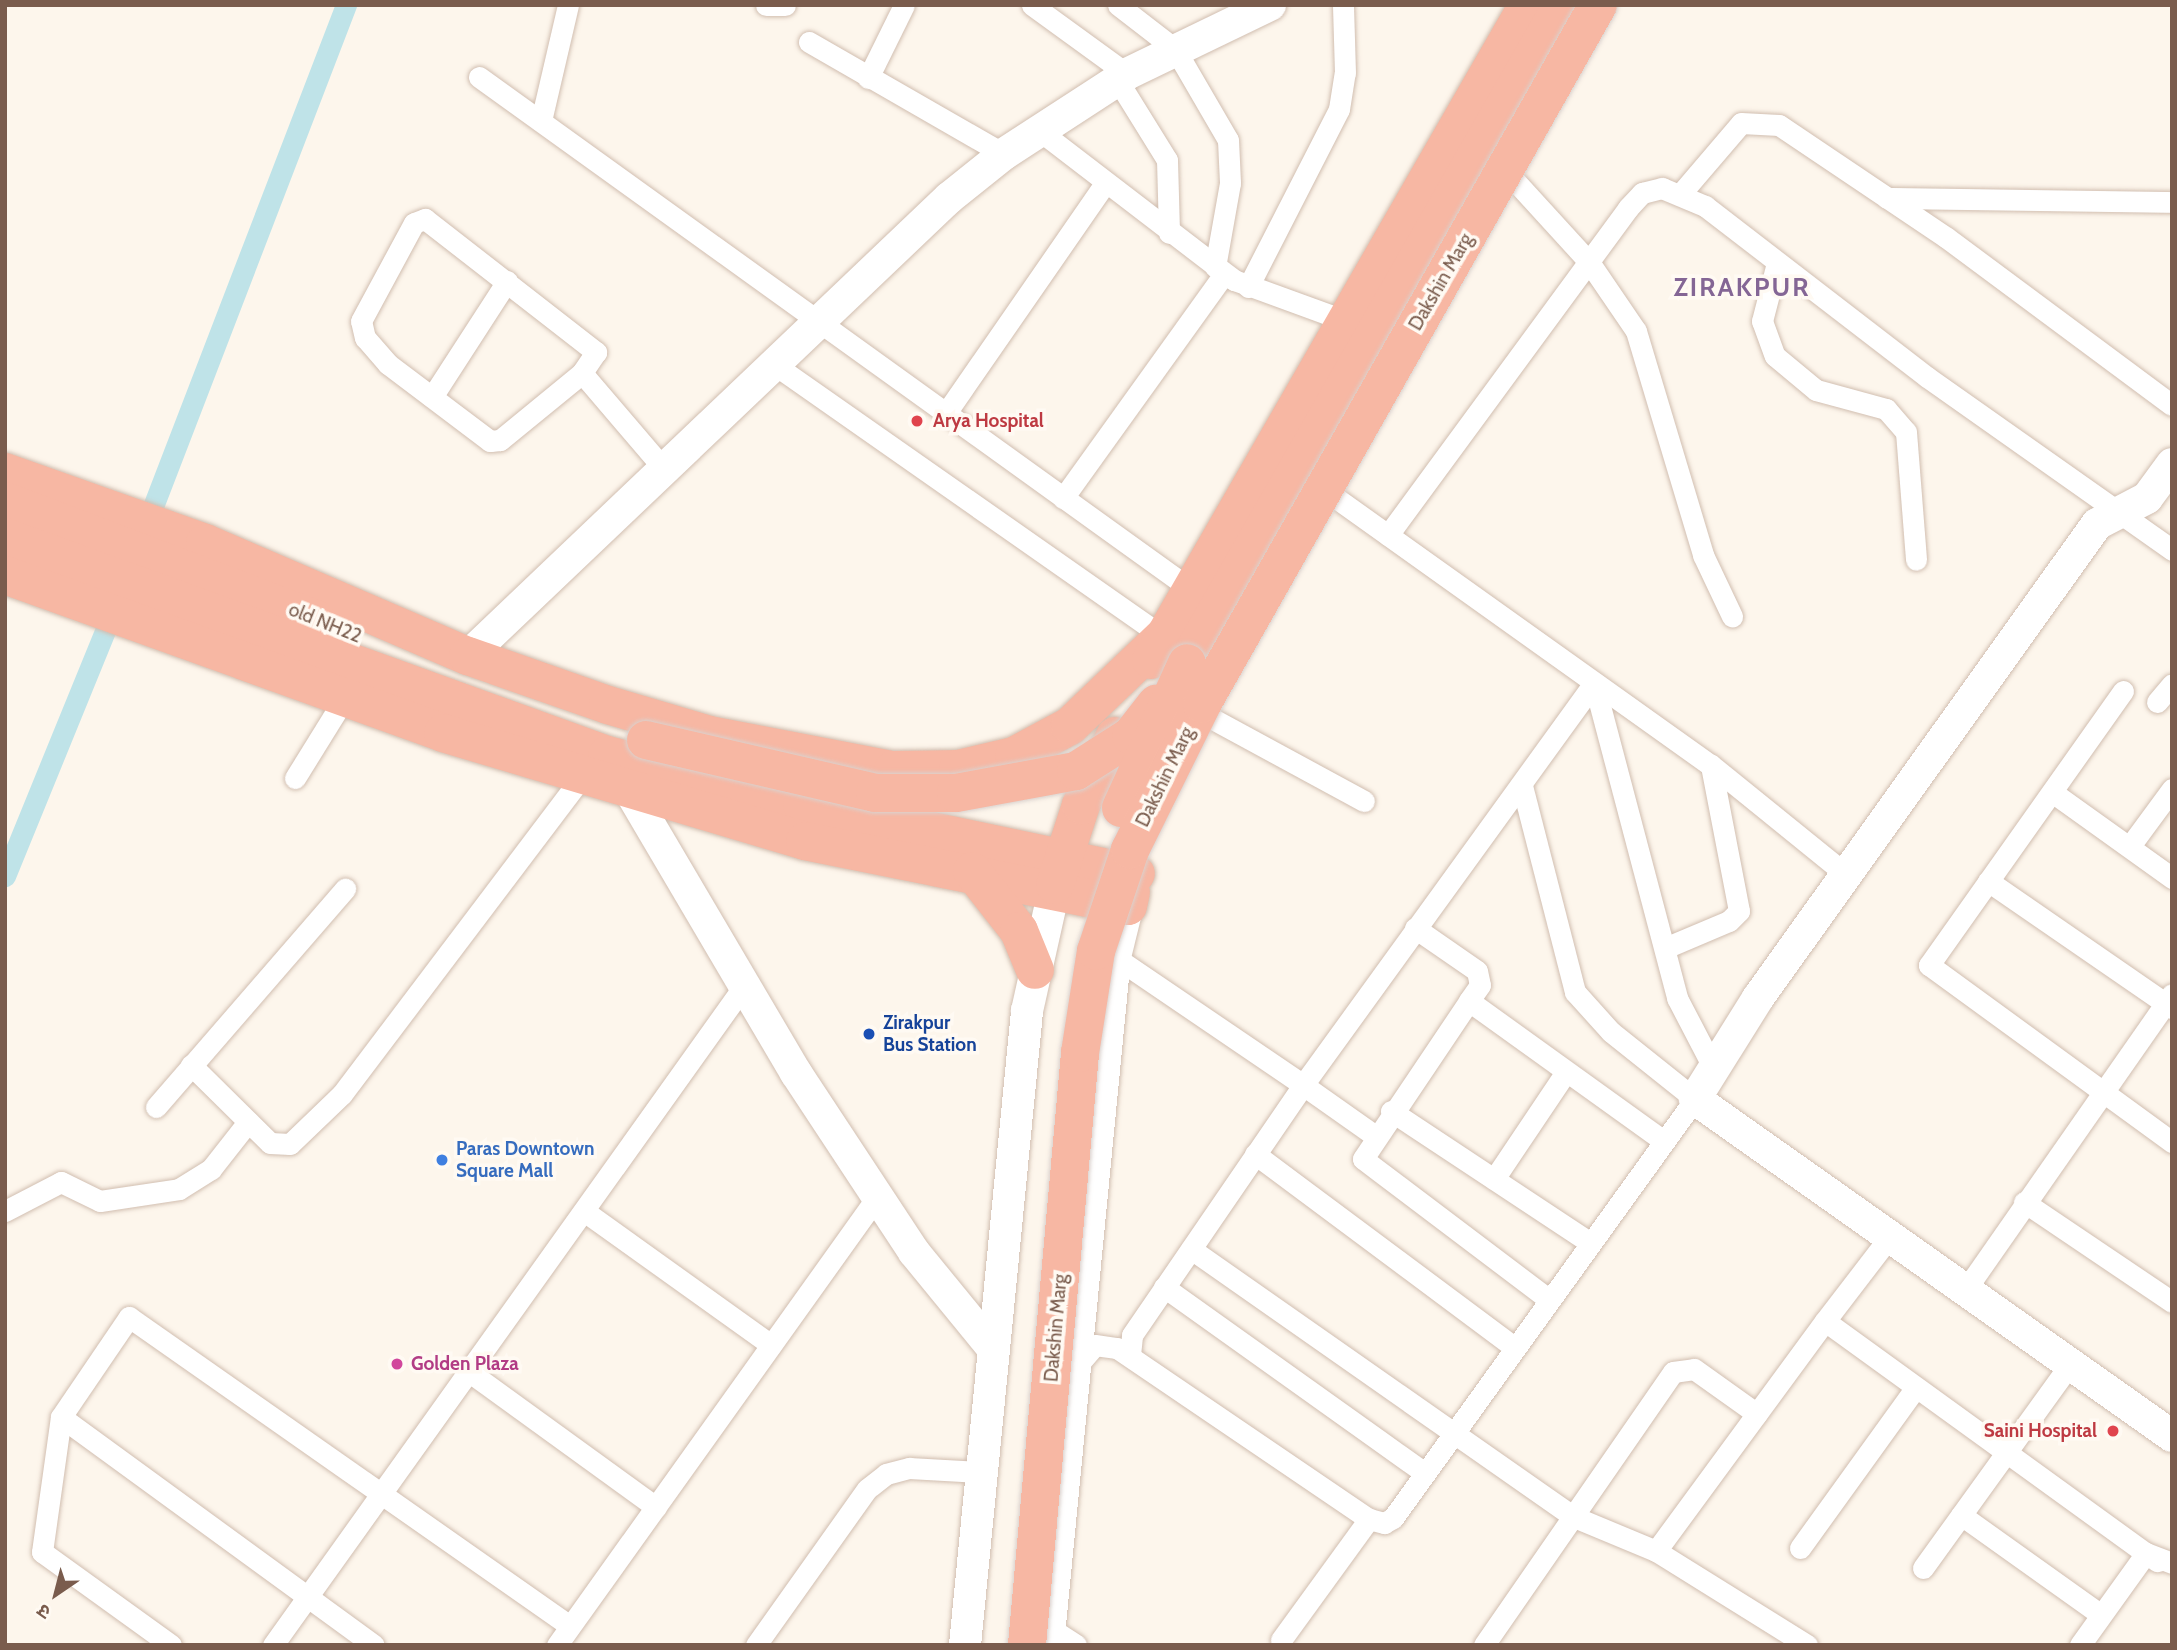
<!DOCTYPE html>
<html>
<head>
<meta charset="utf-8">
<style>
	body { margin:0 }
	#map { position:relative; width:2177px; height:1650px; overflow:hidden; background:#fdf6ec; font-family:Cabin,"Noto Sans Devanagari",sans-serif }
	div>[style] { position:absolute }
	.canal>* { height:21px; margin:-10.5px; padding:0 10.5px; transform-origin:10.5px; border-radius:10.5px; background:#bfe3e8 }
	.roads { filter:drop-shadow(0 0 2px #d1beb0) drop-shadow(0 0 2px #d1beb0) }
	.street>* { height:21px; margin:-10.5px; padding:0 10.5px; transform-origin:10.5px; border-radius:10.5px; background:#fff }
	.secondary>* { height:32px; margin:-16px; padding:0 16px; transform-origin:16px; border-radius:16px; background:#fff }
	.highway>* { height:38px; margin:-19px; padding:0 19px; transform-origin:19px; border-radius:19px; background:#f7b7a3 }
	.bridges { filter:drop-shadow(0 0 2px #dad1cd) drop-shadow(0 0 2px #dad1cd) }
	.highway-bridge>* { height:38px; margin:-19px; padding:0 19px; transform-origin:19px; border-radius:19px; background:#f7b7a3 }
	.dots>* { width:19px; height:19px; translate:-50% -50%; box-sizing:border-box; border:4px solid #fffaf3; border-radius:50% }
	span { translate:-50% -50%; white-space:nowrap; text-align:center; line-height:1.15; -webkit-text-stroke:7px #fffaf3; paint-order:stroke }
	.street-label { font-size:19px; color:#7a5c4d }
	.health-label { font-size:19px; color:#be3a42; font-weight:700 }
	.left { translate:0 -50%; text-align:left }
	.right { translate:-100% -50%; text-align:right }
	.transit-label { font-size:19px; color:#164399; font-weight:700 }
	.shop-label { font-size:19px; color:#366cbe; font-weight:700 }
	.hotel-label { font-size:19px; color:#b23c85; font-weight:700 }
	.district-label { font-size:26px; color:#846695; font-weight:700; letter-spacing:2px }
	.frame { position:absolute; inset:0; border:7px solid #7a5c4d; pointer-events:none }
	.north { position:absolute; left:21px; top:1559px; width:70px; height:70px; -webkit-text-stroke:5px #fffaf3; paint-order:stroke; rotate:215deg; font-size:19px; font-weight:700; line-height:28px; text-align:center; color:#7a5c4d }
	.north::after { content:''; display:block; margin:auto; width:24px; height:32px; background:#7a5c4d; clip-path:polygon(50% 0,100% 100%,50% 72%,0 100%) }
</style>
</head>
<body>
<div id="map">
	<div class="canal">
		<i style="left:144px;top:530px;width:563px;rotate:-68.96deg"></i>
		<i style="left:5px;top:876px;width:292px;rotate:-67.8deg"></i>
	</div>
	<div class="roads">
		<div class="street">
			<i style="left:766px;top:5px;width:19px"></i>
			<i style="left:1032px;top:5px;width:117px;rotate:36deg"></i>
			<i style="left:1118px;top:5px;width:72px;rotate:37.7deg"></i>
			<i style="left:1175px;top:49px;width:105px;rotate:59.8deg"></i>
			<i style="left:1228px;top:140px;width:43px;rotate:87.3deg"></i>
			<i style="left:1230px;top:183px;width:85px;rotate:100.1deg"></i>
			<i style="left:809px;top:42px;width:225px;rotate:29.9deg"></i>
			<i style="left:479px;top:77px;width:875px;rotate:35.74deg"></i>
			<i style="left:868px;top:78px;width:81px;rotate:-63.7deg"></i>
			<i style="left:1118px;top:81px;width:93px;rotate:58.2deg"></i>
			<i style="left:1167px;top:160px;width:73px;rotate:88.4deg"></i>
			<i style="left:541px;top:121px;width:119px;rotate:-76.9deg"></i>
			<i style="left:1036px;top:128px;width:250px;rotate:37.5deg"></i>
			<i style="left:1234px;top:280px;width:117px;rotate:20deg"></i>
			<i style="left:1516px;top:182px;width:108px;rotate:47.6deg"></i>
			<i style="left:1589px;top:262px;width:83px;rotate:55.7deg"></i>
			<i style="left:1636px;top:331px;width:234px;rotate:73.3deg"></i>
			<i style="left:1703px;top:555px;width:68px;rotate:64.6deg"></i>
			<i style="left:1683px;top:191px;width:89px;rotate:-49.5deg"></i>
			<i style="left:1741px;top:123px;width:38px;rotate:3deg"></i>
			<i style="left:1779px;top:125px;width:202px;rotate:33.9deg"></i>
			<i style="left:1947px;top:238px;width:280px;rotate:36.6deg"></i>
			<i style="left:1887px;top:198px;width:285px;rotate:0.8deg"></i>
			<i style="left:1777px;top:263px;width:60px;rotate:104.5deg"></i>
			<i style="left:1762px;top:321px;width:37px;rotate:70deg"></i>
			<i style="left:1775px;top:356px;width:53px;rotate:39.7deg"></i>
			<i style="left:1816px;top:390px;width:73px;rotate:15.2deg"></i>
			<i style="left:1886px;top:409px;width:30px;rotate:49deg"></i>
			<i style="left:1906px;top:432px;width:128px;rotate:85.5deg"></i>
			<i style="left:1248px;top:287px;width:200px;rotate:-62.9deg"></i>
			<i style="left:1339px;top:109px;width:36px;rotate:-81deg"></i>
			<i style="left:1345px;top:73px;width:68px;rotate:-91.7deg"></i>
			<i style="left:775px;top:365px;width:474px;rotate:35deg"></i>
			<i style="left:582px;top:373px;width:106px;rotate:140.7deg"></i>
			<i style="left:500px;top:440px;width:10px;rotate:174deg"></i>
			<i style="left:490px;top:441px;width:128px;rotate:-143deg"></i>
			<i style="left:388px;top:364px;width:35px;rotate:-131deg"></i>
			<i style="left:365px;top:338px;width:17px;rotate:-103deg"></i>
			<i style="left:361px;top:321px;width:111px;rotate:-61.6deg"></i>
			<i style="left:414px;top:223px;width:12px;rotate:-20deg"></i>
			<i style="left:425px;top:219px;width:217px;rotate:37.9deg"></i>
			<i style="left:596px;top:352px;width:25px;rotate:124deg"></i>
			<i style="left:582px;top:373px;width:125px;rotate:49.5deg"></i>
			<i style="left:432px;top:397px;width:138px;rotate:-57.1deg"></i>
			<i style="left:946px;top:413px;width:276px;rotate:-55.3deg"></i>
			<i style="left:1063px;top:498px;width:276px;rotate:-54.3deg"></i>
			<i style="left:1336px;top:498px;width:460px;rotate:35.5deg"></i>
			<i style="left:1711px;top:765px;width:175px;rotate:39deg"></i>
			<i style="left:1388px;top:535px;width:406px;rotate:-53.7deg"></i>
			<i style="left:1628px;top:208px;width:21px;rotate:-47deg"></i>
			<i style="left:1642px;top:193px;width:21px;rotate:-14deg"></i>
			<i style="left:1662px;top:188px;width:47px;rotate:22.7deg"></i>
			<i style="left:1705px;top:206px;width:280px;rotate:37.6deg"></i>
			<i style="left:1927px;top:377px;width:300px;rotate:35.2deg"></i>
			<i style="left:1594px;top:683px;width:326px;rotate:75.2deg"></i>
			<i style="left:1677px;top:998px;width:80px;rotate:62.5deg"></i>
			<i style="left:2123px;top:691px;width:336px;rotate:125.3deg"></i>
			<i style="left:1929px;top:965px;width:301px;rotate:36.1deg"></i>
			<i style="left:2157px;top:702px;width:23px;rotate:-50deg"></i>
			<i style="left:1211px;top:718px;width:174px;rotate:28.5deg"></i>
			<i style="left:295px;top:778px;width:93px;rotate:-58.2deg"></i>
			<i style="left:2052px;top:792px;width:148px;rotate:35.6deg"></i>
			<i style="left:2130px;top:846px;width:71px;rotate:-53.6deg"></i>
			<i style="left:1988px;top:881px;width:224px;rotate:34.6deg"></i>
			<i style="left:1415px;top:928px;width:75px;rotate:34.7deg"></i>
			<i style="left:1477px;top:971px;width:14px;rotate:78deg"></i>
			<i style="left:1480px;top:985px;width:19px;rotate:125deg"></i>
			<i style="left:1469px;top:1001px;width:240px;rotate:35.7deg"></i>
			<i style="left:1665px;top:948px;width:69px;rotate:-22.9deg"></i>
			<i style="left:1729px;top:921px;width:14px;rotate:-45deg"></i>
			<i style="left:1739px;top:911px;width:149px;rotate:-100.9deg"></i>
			<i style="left:1115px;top:957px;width:227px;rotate:34.2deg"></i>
			<i style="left:1303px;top:1085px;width:496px;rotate:-54.1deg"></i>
			<i style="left:1469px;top:1001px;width:190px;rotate:123.9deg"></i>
			<i style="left:1363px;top:1159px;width:232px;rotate:37.1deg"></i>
			<i style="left:191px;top:1065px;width:111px;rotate:44.6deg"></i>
			<i style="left:270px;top:1143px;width:20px;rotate:3deg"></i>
			<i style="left:290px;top:1144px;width:72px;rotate:-43.9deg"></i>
			<i style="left:342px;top:1094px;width:403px;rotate:-52.9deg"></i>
			<i style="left:156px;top:1107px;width:289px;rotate:-49.1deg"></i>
			<i style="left:1391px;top:1111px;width:237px;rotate:33.5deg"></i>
			<i style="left:1255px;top:1154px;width:323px;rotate:36.7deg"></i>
			<i style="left:1494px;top:1179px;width:129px;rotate:-56.1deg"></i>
			<i style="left:2024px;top:1202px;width:179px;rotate:34deg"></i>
			<i style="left:5px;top:1211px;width:63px;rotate:-27.4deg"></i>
			<i style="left:61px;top:1182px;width:43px;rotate:26deg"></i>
			<i style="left:100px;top:1201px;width:80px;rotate:-8.6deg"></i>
			<i style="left:179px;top:1189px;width:38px;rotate:-32deg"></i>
			<i style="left:211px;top:1169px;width:60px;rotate:-51.8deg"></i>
			<i style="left:584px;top:1211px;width:230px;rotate:35.6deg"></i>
			<i style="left:1891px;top:1235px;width:108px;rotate:127.5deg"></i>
			<i style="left:1825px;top:1321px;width:396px;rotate:35.9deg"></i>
			<i style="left:2146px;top:1553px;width:28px;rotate:21deg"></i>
			<i style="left:1191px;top:1249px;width:465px;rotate:35deg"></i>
			<i style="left:1572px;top:1516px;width:91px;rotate:22.6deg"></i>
			<i style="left:1656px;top:1551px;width:178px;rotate:31.9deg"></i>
			<i style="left:1164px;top:1287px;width:320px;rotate:35.5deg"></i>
			<i style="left:1964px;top:1292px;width:363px;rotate:-55.1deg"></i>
			<i style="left:1130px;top:1355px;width:20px;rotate:-84deg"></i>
			<i style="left:1132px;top:1335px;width:303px;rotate:-55.6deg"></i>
			<i style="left:1303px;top:1085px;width:87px;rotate:35.2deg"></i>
			<i style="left:1075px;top:1368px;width:30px;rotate:-49deg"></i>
			<i style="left:1095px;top:1345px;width:22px;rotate:8deg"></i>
			<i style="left:1117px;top:1348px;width:305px;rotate:34.2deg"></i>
			<i style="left:1369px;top:1519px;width:16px;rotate:15deg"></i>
			<i style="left:1384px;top:1523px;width:10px;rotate:-29deg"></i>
			<i style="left:1393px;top:1518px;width:516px;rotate:-54.22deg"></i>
			<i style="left:1695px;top:1099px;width:107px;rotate:-141.4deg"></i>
			<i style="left:1611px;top:1032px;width:54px;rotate:-132deg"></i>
			<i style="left:1575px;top:992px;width:213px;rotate:-104.4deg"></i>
			<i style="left:468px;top:1371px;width:232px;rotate:35.9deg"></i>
			<i style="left:61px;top:1417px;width:387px;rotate:36.1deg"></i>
			<i style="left:1961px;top:1515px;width:171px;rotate:35.5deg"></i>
			<i style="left:1800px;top:1548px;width:198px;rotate:-54.2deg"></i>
			<i style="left:1656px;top:1551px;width:285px;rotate:-53.7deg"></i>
			<i style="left:1923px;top:1568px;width:248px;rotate:-54.2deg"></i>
			<i style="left:1050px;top:1628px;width:31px;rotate:33deg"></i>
			<i style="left:1281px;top:1640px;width:150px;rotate:-54deg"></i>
			<i style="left:171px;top:1645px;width:159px;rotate:-144.2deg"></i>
			<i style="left:42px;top:1552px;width:136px;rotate:-82deg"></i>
			<i style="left:61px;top:1417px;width:121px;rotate:-55.8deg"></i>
			<i style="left:129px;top:1317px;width:538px;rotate:35.02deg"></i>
			<i style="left:273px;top:1645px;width:810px;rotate:-54.45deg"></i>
			<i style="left:557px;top:1645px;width:551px;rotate:-54.46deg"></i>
			<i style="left:756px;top:1645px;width:191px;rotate:-54.6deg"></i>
			<i style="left:867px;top:1489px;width:24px;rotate:-38deg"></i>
			<i style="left:886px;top:1474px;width:24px;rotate:-15deg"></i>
			<i style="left:909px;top:1468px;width:71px;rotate:3.2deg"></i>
			<i style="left:1484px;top:1645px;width:332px;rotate:-55.3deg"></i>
			<i style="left:1673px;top:1372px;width:21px;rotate:-8deg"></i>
			<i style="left:1694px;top:1369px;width:77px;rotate:35.5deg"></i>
			<i style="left:2080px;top:1645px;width:113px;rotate:-54.3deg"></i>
			<i style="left:2146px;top:1553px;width:14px;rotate:36deg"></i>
		</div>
		<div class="secondary">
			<i style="left:2172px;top:464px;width:42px;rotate:126.3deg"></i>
			<i style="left:2147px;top:498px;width:56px;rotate:152.5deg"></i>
			<i style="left:2097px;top:524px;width:583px;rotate:125.57deg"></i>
			<i style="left:1758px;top:998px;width:119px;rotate:122deg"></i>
			<i style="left:1695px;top:1099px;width:584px;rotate:35.24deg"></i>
			<i style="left:468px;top:656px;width:664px;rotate:-43.6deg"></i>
			<i style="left:949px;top:198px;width:70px;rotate:-38.7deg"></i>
			<i style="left:1004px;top:154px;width:147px;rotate:-33deg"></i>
			<i style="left:1127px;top:74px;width:159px;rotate:-25.8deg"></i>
			<i style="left:628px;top:788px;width:331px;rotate:59.5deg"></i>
			<i style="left:796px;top:1073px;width:214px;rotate:56.6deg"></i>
			<i style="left:914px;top:1252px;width:122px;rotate:50.7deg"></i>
			<i style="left:965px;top:1645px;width:637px;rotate:-84.41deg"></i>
			<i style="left:1027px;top:1011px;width:124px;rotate:-77.4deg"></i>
			<i style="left:1048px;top:1645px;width:691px;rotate:-84.44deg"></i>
			<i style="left:1115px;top:957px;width:50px;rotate:-76.2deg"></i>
		</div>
		<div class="highway">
			<i style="left:5px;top:472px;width:212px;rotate:19.5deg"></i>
			<i style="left:205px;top:543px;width:286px;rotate:23.3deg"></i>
			<i style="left:468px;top:656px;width:148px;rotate:19.3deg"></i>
			<i style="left:608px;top:705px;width:105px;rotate:16.5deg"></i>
			<i style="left:709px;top:735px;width:187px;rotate:10.8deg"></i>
			<i style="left:893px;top:770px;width:65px;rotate:-0.9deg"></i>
			<i style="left:958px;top:769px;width:57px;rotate:-13.1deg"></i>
			<i style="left:1014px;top:756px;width:64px;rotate:-28.2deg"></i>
			<i style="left:1070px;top:726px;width:129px;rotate:-43.7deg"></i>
			<i style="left:5px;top:501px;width:333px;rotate:20.8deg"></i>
			<i style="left:5px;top:537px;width:640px;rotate:19.91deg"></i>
			<i style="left:607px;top:755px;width:201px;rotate:14.1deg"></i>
			<i style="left:802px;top:804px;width:341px;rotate:11.8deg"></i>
			<i style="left:5px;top:575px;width:466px;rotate:19.8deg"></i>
			<i style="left:443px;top:733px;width:378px;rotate:16.6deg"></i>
			<i style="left:805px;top:841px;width:329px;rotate:11.4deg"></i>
			<i style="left:1128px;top:906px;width:14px;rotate:-78deg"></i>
			<i style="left:1151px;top:660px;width:756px;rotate:-60.08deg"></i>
			<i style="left:1187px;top:663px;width:757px;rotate:-60.32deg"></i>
			<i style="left:972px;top:871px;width:76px;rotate:51.9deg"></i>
			<i style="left:1019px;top:931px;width:42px;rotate:67.7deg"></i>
			<i style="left:1055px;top:885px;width:84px;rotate:-72deg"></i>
			<i style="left:1081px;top:805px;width:77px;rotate:-63.8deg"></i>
		</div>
	</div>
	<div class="bridges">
		<div class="highway-bridge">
			<i style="left:646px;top:740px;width:235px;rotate:13deg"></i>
			<i style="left:875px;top:793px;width:81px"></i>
			<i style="left:956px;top:793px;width:122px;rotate:-10.4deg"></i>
			<i style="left:1076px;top:771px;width:65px;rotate:-32.5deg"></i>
			<i style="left:1131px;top:736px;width:41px;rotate:-52deg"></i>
			<i style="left:1121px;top:808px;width:159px;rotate:-65.5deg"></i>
			<i style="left:1027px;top:1645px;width:594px;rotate:-84.88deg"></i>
			<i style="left:1080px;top:1053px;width:103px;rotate:-81.1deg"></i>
			<i style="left:1096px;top:951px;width:107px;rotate:-71.4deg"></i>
			<i style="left:1130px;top:850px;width:163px;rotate:-63.7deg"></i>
			<i style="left:1202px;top:704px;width:803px;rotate:-60.47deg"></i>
		</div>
	</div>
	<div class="dots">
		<i style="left:917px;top:421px;background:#e0444e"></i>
		<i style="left:869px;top:1034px;background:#1a4fb4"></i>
		<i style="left:442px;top:1160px;background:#3f7fe0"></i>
		<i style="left:397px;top:1364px;background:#d1479c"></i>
		<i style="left:2113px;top:1431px;background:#e0444e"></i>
	</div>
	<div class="street-label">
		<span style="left:1441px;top:282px;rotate:-60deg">Dakshin Marg</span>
		<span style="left:325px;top:623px;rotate:22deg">old NH22</span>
		<span style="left:1165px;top:777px;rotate:-64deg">Dakshin Marg</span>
		<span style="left:1056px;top:1328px;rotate:-85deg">Dakshin Marg</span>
	</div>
	<div class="health-label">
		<span class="left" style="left:933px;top:421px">Arya Hospital</span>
		<span class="right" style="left:2097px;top:1431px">Saini Hospital</span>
	</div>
	<div class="transit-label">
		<span class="left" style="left:883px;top:1034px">Zirakpur<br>Bus Station</span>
	</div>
	<div class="shop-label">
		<span class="left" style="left:456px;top:1160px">Paras Downtown<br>Square Mall</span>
	</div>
	<div class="hotel-label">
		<span class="left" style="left:411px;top:1364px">Golden Plaza</span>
	</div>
	<div class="district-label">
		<span style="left:1742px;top:288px">ZIRAKPUR</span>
	</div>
	<div class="frame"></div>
	<div class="north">उ</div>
</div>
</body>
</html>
